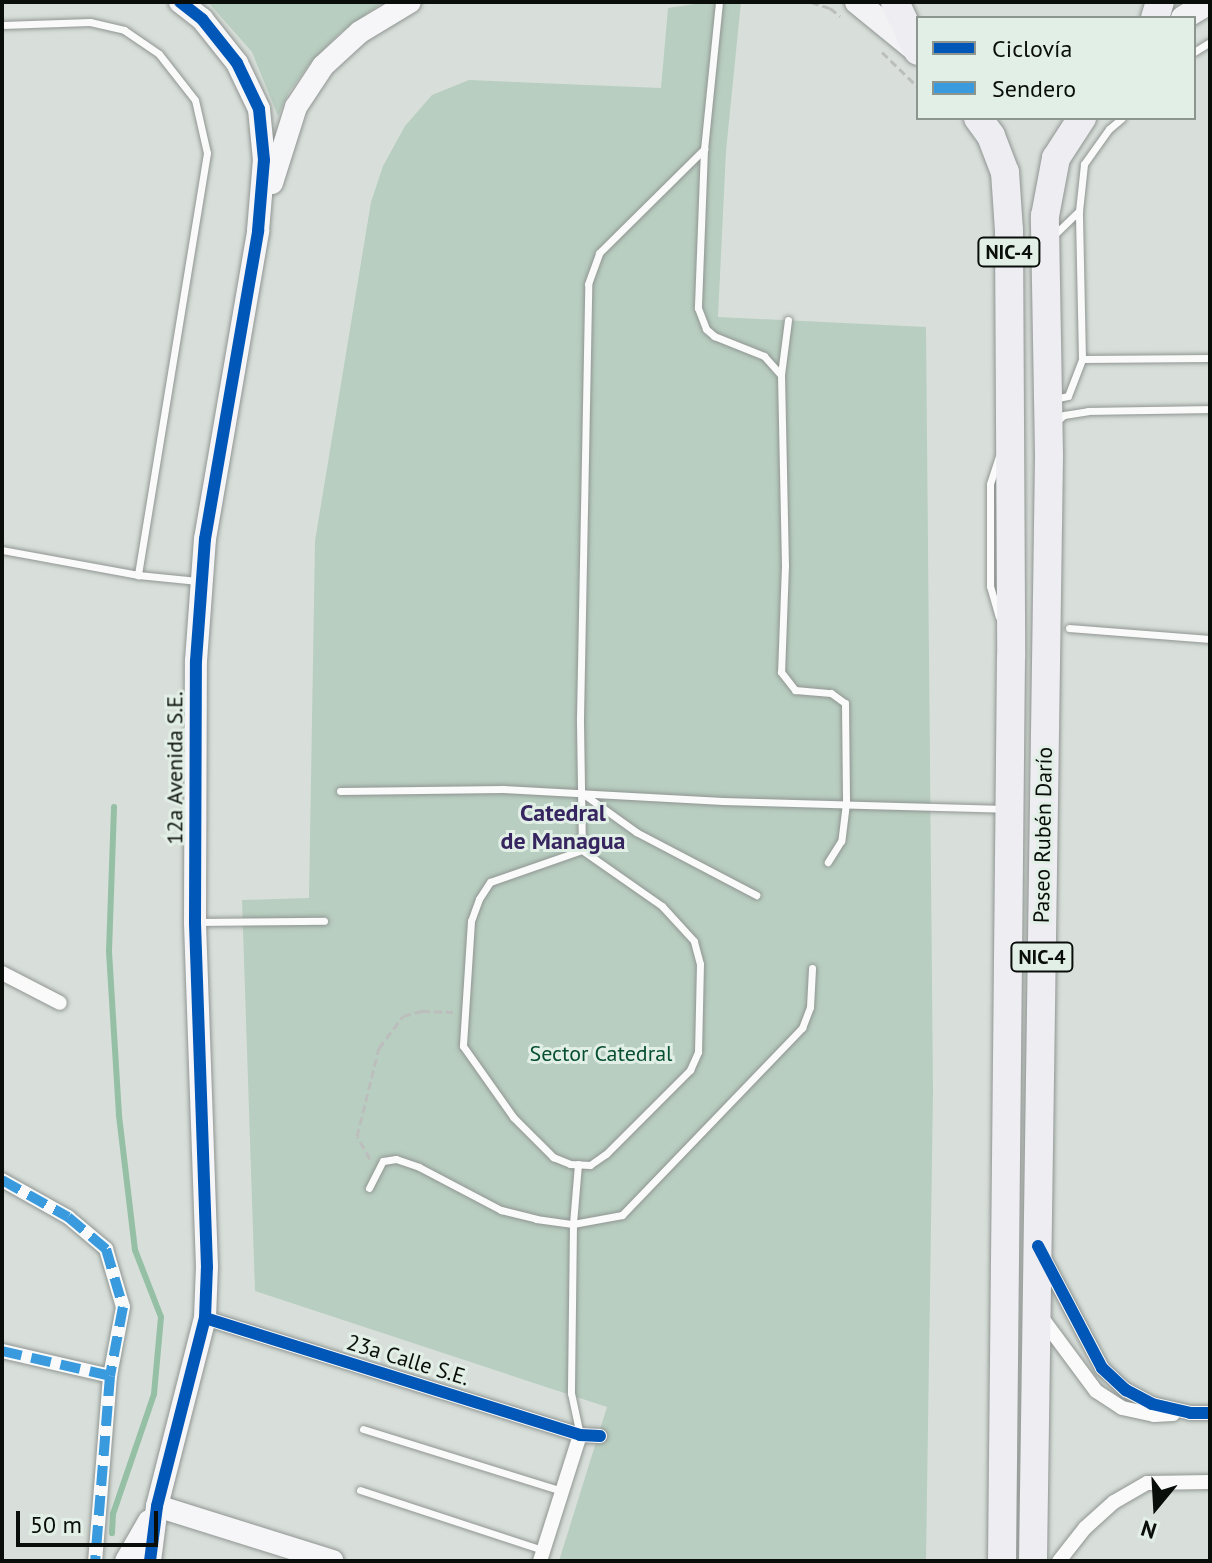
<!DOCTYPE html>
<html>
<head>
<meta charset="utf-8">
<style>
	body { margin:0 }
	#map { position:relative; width:1212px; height:1563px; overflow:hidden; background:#d8dfda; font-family:"PT Sans",sans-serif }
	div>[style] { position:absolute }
	.green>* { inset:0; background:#b8cec0 }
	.stream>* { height:6px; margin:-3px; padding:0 3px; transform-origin:3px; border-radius:3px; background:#96c0a6 }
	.path>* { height:3px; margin-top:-1.5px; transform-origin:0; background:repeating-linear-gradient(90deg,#bbbebd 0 8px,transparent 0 12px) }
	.roads { filter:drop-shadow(0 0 2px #909592) drop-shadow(0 0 2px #909592) }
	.lane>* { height:7px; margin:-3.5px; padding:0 3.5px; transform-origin:3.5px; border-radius:3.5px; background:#f9faf9 }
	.street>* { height:14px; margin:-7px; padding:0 7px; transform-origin:7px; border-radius:7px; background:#f9faf9 }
	.secondary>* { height:22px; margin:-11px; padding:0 11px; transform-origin:11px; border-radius:11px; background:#f6f6f8 }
	.primary>* { height:24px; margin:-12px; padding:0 12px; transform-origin:12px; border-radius:12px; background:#f2f2f5 }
	.highway>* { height:28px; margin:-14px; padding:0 14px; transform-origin:14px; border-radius:14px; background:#ededf2 }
	.quiet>* { height:10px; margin-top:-5px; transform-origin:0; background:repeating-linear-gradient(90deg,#3a9ade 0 20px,transparent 0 30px) }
	.cycleway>* { height:12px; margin:-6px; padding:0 6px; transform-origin:6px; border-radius:6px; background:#0057b8 }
	span { translate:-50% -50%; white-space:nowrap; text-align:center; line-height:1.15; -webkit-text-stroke:6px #e2efe6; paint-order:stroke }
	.shield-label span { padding:2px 6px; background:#e2efe6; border:2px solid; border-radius:6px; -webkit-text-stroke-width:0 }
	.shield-label { font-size:20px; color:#0a0e0b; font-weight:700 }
	.street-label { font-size:22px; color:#0a0e0b }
	.park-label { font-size:22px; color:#07502f }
	.neighbourhood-label { font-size:24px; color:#36255f; font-weight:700 }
	.frame { position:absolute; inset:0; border:4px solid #0a0e0b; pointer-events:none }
	.legend { position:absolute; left:916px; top:16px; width:280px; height:104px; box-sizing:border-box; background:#e2efe6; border:2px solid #8c958e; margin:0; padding:10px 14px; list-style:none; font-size:24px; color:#0a0e0b }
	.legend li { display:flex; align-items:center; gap:16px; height:40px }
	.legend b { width:40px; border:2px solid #8c958e }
	.north { position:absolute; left:1116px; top:1467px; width:80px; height:80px; -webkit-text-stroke:6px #e2efe6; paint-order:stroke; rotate:198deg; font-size:22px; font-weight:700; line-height:32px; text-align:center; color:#0a0e0b }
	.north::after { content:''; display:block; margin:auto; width:28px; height:36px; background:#0a0e0b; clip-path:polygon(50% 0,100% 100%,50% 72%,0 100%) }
	.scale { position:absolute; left:16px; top:1511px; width:142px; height:36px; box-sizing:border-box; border:4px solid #0a0e0b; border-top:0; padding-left:10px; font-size:24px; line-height:28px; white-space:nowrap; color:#0a0e0b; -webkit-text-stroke:6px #e2efe6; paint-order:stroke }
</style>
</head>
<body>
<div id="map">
	<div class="green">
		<i style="clip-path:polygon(208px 2px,383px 2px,341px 32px,311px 62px,289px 92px,278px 116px,252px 52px)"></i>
		<i style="clip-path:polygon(708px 2px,741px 2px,726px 151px,718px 317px,926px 327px,933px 1092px,926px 1561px,559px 1561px,607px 1407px,255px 1291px,242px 900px,309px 898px,315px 541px,371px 202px,383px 166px,405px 126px,432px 95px,469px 80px,661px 88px,668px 8px)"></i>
	</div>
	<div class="stream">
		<i style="left:112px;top:1533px;width:19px;rotate:-87deg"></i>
		<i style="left:113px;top:1514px;width:127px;rotate:-71.1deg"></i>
		<i style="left:154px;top:1394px;width:77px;rotate:-84.8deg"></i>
		<i style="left:161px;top:1317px;width:72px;rotate:-111.2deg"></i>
		<i style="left:135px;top:1250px;width:136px;rotate:-96.8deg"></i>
		<i style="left:119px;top:1115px;width:164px;rotate:-93.5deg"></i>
		<i style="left:109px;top:951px;width:144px;rotate:-88deg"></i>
	</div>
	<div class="path">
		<i style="left:811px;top:2px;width:20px;rotate:18deg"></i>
		<i style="left:830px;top:8px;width:13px;rotate:39deg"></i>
		<i style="left:882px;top:52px;width:50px;rotate:44.2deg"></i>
		<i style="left:370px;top:1159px;width:26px;rotate:-119deg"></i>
		<i style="left:357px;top:1136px;width:91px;rotate:-76deg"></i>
		<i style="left:379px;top:1048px;width:40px;rotate:-53deg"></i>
		<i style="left:403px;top:1016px;width:20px;rotate:-15deg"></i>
		<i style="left:422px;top:1011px;width:31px;rotate:2deg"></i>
	</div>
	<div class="roads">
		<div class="lane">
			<i style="left:719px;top:2px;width:148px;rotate:95.8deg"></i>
			<i style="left:704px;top:149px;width:159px;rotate:92.2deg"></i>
			<i style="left:698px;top:308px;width:22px;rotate:69deg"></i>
			<i style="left:706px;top:329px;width:11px;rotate:41deg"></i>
			<i style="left:714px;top:336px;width:54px;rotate:21.8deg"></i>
			<i style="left:764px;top:356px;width:25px;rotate:48deg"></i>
			<i style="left:2px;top:25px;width:88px;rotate:-2deg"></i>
			<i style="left:90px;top:22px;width:35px;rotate:13deg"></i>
			<i style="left:124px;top:30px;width:42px;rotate:34.4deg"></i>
			<i style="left:159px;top:54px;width:58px;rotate:52deg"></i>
			<i style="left:195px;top:100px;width:54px;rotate:77.2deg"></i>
			<i style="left:207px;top:153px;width:428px;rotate:99.3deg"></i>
			<i style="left:138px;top:575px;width:60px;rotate:5.7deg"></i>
			<i style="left:1194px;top:52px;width:19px;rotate:-32deg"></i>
			<i style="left:1055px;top:234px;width:33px;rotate:-44deg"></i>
			<i style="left:788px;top:320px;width:55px;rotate:97.3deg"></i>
			<i style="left:781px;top:375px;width:190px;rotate:88.8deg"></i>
			<i style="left:785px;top:565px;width:107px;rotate:92.1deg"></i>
			<i style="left:781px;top:672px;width:23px;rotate:52deg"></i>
			<i style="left:795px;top:690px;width:36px;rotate:5deg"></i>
			<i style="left:831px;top:693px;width:17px;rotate:36deg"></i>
			<i style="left:845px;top:703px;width:100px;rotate:89.4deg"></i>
			<i style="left:846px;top:803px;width:38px;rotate:97deg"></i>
			<i style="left:841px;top:841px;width:25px;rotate:122deg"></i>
			<i style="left:1082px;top:359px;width:128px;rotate:-0.4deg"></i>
			<i style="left:1053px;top:399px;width:15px;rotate:-11deg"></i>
			<i style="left:1068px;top:396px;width:40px;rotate:-69deg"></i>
			<i style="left:1082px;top:359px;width:148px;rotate:-91.2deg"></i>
			<i style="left:1079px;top:211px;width:47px;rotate:-83.9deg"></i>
			<i style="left:1084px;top:164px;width:43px;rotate:-54.5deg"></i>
			<i style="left:1109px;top:129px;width:17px;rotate:-40deg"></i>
			<i style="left:1058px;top:420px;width:8px;rotate:-40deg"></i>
			<i style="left:1064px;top:415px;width:24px;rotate:-9deg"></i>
			<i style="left:1088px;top:411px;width:122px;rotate:-0.9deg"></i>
			<i style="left:999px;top:456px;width:29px;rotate:108deg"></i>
			<i style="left:990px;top:484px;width:102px;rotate:90deg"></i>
			<i style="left:990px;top:586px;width:32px;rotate:74deg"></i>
			<i style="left:2px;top:550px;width:138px;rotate:10.4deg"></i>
			<i style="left:1069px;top:628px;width:141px;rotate:4.5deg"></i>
			<i style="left:340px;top:791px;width:163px;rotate:-0.7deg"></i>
			<i style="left:503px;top:789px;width:220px;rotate:3.1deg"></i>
			<i style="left:723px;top:801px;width:282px;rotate:1.6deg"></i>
			<i style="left:582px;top:793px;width:67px;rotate:35.8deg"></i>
			<i style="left:636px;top:832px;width:136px;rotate:27.7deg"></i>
			<i style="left:582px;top:850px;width:97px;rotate:160.8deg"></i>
			<i style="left:490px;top:882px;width:20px;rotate:123deg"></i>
			<i style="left:479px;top:899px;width:23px;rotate:110deg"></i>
			<i style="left:471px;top:921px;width:125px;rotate:93.7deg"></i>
			<i style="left:463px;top:1046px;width:87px;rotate:54.8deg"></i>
			<i style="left:513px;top:1117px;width:57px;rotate:45deg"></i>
			<i style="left:553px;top:1157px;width:18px;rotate:22deg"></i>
			<i style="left:570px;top:1164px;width:20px;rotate:3deg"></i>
			<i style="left:590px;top:1165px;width:19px;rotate:-35deg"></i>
			<i style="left:606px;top:1154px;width:119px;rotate:-45deg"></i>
			<i style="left:690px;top:1070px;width:20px;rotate:-66deg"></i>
			<i style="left:698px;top:1052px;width:88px;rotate:-88.7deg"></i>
			<i style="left:700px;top:964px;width:24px;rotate:-105deg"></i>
			<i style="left:694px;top:941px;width:47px;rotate:-132.4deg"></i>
			<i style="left:662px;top:906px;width:98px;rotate:-145deg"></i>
			<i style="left:582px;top:850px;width:132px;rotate:-90.9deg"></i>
			<i style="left:580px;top:718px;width:434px;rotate:-88.9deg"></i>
			<i style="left:588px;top:284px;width:33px;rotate:-70deg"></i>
			<i style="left:599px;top:253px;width:148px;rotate:-44.7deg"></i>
			<i style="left:198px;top:922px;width:126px;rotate:-0.5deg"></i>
			<i style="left:578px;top:1164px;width:60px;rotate:94.8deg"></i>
			<i style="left:573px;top:1224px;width:169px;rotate:90.7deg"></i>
			<i style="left:571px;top:1393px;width:43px;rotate:77.9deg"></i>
			<i style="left:369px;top:1188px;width:30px;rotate:-63deg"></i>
			<i style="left:383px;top:1161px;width:13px;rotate:-9deg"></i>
			<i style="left:396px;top:1159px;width:24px;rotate:19deg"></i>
			<i style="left:419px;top:1167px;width:93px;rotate:27.7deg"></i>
			<i style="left:501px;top:1210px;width:36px;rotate:14deg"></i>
			<i style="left:536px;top:1219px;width:37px;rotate:8deg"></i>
			<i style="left:573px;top:1224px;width:50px;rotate:-10.4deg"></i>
			<i style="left:622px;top:1215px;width:260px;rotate:-46.1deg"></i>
			<i style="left:802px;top:1028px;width:22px;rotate:-69deg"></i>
			<i style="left:810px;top:1007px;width:39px;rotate:-87deg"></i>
			<i style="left:363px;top:1429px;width:208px;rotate:17.3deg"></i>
			<i style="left:360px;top:1490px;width:193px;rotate:18.2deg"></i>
		</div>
		<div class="street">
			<i style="left:2px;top:973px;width:65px;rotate:27.3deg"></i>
			<i style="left:2px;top:1180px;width:76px;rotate:29.3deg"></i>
			<i style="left:68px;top:1217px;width:50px;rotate:40.1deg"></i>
			<i style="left:106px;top:1249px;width:60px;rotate:73.7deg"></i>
			<i style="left:123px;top:1307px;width:70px;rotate:100.7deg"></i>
			<i style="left:110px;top:1376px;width:186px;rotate:94.6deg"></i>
			<i style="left:1043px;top:1256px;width:127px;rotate:62.2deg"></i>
			<i style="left:1102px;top:1368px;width:33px;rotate:43deg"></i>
			<i style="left:1126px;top:1390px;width:30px;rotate:28deg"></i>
			<i style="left:1152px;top:1404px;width:39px;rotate:13deg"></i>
			<i style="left:1190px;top:1413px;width:20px"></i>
			<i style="left:1039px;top:1314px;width:96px;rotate:53.5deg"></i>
			<i style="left:1096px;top:1391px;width:31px;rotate:33deg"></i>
			<i style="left:1122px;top:1408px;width:33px;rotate:12deg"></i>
			<i style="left:1154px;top:1415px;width:19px;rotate:-3deg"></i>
			<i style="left:205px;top:1318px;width:393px;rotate:17.3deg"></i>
			<i style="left:580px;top:1435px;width:20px;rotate:3deg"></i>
			<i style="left:2px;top:1351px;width:111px;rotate:13deg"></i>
			<i style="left:540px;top:1561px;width:132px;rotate:-72.4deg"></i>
			<i style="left:1059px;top:1561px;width:42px;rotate:-51.8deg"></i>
			<i style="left:1085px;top:1528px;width:39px;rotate:-42deg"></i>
			<i style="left:1114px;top:1502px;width:38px;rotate:-30deg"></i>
			<i style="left:1147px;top:1483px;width:63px;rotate:-0.9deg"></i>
		</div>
		<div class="secondary">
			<i style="left:272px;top:183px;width:80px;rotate:-72.5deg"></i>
			<i style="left:296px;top:107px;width:49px;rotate:-56.6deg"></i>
			<i style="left:323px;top:66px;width:50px;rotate:-42.6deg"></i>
			<i style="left:360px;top:32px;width:58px;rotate:-31deg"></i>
			<i style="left:157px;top:1506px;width:184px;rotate:17.4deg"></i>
			<i style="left:126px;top:1561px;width:46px;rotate:-60.1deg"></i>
			<i style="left:150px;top:1561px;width:55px;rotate:-82.7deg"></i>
			<i style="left:157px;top:1506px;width:194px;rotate:-75.7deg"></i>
			<i style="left:205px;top:1318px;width:51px;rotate:-87.8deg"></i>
			<i style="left:207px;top:1267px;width:345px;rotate:-92deg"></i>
			<i style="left:195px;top:922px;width:261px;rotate:-89.8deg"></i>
			<i style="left:196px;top:661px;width:122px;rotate:-85.8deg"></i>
			<i style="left:205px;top:539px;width:313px;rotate:-80.2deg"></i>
			<i style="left:258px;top:231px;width:71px;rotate:-85.2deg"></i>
			<i style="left:264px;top:160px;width:51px;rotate:-95.6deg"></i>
			<i style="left:259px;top:109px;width:51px;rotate:-115.6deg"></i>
			<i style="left:237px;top:63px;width:56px;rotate:-128.5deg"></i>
			<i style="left:202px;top:19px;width:28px;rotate:-142deg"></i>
		</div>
		<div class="primary">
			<i style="left:857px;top:2px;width:77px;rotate:39.2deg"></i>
			<i style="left:1183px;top:18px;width:31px;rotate:-31deg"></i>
		</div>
		<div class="highway">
			<i style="left:895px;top:2px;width:54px;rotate:64.9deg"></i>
			<i style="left:1155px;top:18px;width:17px;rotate:-73deg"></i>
			<i style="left:978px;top:118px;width:22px;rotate:54deg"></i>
			<i style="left:991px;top:136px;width:39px;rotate:69deg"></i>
			<i style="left:1005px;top:172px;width:58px;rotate:86.1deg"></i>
			<i style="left:1009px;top:230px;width:427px;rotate:89.7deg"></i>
			<i style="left:1011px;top:657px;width:904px;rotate:90.57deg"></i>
			<i style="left:1033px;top:1561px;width:1106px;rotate:-89.17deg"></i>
			<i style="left:1049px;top:455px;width:239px;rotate:-91deg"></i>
			<i style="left:1045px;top:216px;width:59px;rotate:-79.3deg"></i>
			<i style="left:1056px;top:158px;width:48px;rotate:-57deg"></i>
		</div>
	</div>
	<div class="quiet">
		<i style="left:2px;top:1180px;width:76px;rotate:29.3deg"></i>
		<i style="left:68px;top:1217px;width:50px;rotate:40.1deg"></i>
		<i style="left:106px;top:1249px;width:60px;rotate:73.7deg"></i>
		<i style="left:123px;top:1307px;width:70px;rotate:100.7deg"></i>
		<i style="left:110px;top:1376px;width:186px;rotate:94.6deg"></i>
		<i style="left:2px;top:1351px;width:111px;rotate:13deg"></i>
	</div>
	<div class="cycleway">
		<i style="left:1038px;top:1246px;width:138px;rotate:62.3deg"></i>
		<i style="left:1102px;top:1368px;width:33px;rotate:43deg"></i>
		<i style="left:1126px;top:1390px;width:30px;rotate:28deg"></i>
		<i style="left:1152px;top:1404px;width:39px;rotate:13deg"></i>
		<i style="left:1190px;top:1413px;width:20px"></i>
		<i style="left:205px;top:1318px;width:393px;rotate:17.3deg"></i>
		<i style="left:580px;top:1435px;width:20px;rotate:3deg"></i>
		<i style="left:150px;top:1561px;width:55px;rotate:-82.7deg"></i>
		<i style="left:157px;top:1506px;width:194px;rotate:-75.7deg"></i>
		<i style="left:205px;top:1318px;width:51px;rotate:-87.8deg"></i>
		<i style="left:207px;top:1267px;width:345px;rotate:-92deg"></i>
		<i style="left:195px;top:922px;width:261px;rotate:-89.8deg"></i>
		<i style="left:196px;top:661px;width:122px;rotate:-85.8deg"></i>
		<i style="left:205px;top:539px;width:313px;rotate:-80.2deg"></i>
		<i style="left:258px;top:231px;width:71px;rotate:-85.2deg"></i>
		<i style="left:264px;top:160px;width:51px;rotate:-95.6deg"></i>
		<i style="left:259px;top:109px;width:51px;rotate:-115.6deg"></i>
		<i style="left:237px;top:63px;width:56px;rotate:-128.5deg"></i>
		<i style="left:202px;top:19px;width:28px;rotate:-142deg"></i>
	</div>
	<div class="shield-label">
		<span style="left:1009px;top:252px">NIC-4</span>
		<span style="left:1042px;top:957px">NIC-4</span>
	</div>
	<div class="street-label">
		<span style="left:175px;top:768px;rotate:-90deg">12a Avenida S.E.</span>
		<span style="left:1043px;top:835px;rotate:-89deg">Paseo Rubén Darío</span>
		<span style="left:408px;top:1360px;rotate:17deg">23a Calle S.E.</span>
	</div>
	<div class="park-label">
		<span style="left:601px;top:1054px">Sector Catedral</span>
	</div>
	<div class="neighbourhood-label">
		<span style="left:563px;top:827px">Catedral<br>de Managua</span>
	</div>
	<div class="frame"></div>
	<ul class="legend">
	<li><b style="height:10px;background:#0057b8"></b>Ciclovía</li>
	<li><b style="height:10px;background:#3a9ade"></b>Sendero</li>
	</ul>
	<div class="north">N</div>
	<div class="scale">50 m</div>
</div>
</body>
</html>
